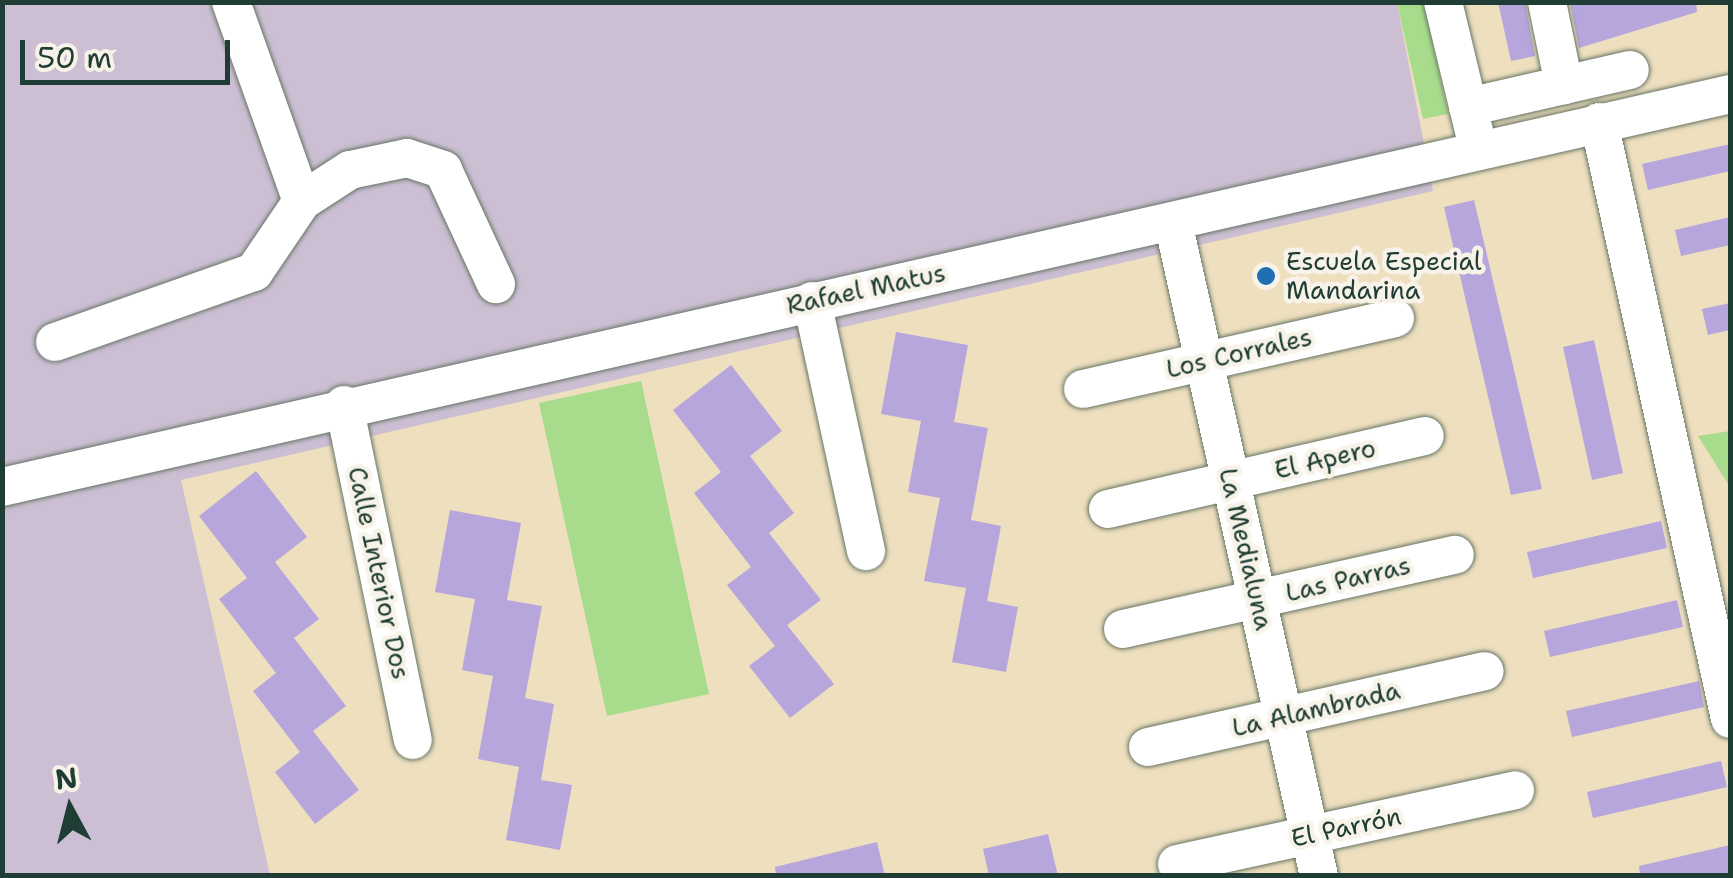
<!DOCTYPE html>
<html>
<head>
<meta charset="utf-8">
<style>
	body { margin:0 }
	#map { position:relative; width:1733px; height:878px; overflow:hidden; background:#eedfbf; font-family:"Shantell Sans",sans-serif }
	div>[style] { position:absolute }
	.industrial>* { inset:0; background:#ccbfd4 }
	.green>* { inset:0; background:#a8dc8c }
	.building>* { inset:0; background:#b6a6dc }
	.roads { filter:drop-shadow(0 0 2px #677665) drop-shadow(0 0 2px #677665) }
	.minor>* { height:38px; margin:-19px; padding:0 19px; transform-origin:19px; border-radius:19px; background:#fff }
	.dots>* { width:28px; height:28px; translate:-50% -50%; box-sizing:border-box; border:5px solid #f7f3e8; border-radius:50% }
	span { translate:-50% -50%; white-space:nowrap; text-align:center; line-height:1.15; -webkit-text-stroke:9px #f7f3e8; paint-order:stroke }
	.poi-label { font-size:25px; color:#1f3d34 }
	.left { translate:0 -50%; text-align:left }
	.street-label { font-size:25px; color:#1f3d34 }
	.frame { position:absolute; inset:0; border:5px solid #1f3d34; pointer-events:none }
	.north { position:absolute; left:20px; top:758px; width:100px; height:100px; -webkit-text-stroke:8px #f7f3e8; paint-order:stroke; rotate:353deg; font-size:28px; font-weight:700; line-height:40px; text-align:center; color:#1f3d34 }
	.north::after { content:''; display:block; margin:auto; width:35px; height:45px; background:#1f3d34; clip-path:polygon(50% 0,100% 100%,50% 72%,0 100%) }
	.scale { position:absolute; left:20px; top:40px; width:210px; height:45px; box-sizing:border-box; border:5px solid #1f3d34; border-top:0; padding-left:12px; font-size:30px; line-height:35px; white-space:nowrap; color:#1f3d34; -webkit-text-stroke:8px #f7f3e8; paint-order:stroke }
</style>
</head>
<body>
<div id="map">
	<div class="industrial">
		<i style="clip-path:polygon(2px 3px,1397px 3px,1433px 191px,181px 480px,270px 875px,3px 875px)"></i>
	</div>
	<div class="green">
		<i style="clip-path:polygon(1397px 3px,1424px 3px,1448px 114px,1423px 119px)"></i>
		<i style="clip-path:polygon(641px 381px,709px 694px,607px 716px,539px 403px)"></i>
		<i style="clip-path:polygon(1730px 431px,1730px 487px,1698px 436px)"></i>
	</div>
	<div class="building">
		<i style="clip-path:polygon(1498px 2px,1525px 2px,1535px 56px,1511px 61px)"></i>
		<i style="clip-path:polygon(1570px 2px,1696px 2px,1697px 12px,1579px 48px)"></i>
		<i style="clip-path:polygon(1730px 144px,1730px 171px,1648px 190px,1642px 164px)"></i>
		<i style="clip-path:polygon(1474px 200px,1542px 489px,1511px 495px,1444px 207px)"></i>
		<i style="clip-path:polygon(1730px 217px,1730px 245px,1681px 256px,1675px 230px)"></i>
		<i style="clip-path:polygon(1730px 303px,1730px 330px,1708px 335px,1702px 309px)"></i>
		<i style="clip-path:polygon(896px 332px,968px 345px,954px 422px,988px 428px,971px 520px,1001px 526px,987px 601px,1018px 607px,1006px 672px,952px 662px,966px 588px,924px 581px,940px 498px,908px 492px,921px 421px,881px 414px)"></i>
		<i style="clip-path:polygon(1594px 340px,1623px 473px,1592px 480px,1563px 347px)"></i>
		<i style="clip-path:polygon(731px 365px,782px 431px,750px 456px,794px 513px,769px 533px,821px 600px,787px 625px,834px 684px,790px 718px,749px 666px,775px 646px,727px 585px,751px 567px,694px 493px,721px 472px,673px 410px)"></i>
		<i style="clip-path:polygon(256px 471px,307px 537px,275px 562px,319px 619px,294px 638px,346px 706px,313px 731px,359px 790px,315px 824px,275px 772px,300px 752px,253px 691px,276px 673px,219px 599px,247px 578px,199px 516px)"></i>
		<i style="clip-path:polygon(450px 510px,521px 523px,507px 600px,542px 606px,525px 698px,554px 704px,541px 780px,572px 785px,560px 850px,506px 840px,519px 767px,478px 759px,493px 676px,462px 670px,475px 599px,435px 592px)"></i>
		<i style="clip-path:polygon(1661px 521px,1667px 548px,1533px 578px,1527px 552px)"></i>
		<i style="clip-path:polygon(1677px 600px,1683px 627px,1550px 657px,1544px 631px)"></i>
		<i style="clip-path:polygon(1699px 681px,1704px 707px,1572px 737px,1566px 711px)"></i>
		<i style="clip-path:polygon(1721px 761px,1727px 787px,1593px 818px,1587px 792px)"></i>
		<i style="clip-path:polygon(1048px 834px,1058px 876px,989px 876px,983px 849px)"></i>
		<i style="clip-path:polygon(877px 842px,885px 876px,776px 876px,775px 867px)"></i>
		<i style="clip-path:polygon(1730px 845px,1730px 873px,1640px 876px,1639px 866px)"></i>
	</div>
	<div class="roads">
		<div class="minor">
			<i style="left:231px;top:2px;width:211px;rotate:70.4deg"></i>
			<i style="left:1443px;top:2px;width:133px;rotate:76.5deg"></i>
			<i style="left:1547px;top:2px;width:85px;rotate:78.4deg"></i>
			<i style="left:1468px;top:107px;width:166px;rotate:-12.9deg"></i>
			<i style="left:1599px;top:122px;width:611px;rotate:77.62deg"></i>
			<i style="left:1173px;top:222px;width:670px;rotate:77.42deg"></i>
			<i style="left:812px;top:301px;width:256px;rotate:77.8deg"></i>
			<i style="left:55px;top:342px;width:211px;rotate:-19.4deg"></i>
			<i style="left:254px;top:272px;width:86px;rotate:-55.9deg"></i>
			<i style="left:302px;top:201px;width:57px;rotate:-32.9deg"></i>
			<i style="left:350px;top:170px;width:58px;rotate:-11.9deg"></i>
			<i style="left:407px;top:158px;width:38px;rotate:18deg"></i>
			<i style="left:443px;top:170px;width:126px;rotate:65.1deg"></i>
			<i style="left:1083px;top:389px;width:320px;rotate:-12.8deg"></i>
			<i style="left:344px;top:405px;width:342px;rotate:78.4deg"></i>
			<i style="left:2px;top:487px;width:1772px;rotate:-12.81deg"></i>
			<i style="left:1108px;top:509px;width:325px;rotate:-13deg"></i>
			<i style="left:1123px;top:629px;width:340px;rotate:-12.6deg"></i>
			<i style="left:1148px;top:747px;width:345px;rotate:-12.7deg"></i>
			<i style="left:1177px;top:864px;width:346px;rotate:-12.3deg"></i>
		</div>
	</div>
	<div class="dots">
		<i style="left:1266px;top:276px;background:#1f6fb2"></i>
	</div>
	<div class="poi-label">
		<span class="left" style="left:1286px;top:276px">Escuela Especial<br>Mandarina</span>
	</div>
	<div class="street-label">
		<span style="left:866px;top:289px;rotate:-12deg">Rafael Matus</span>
		<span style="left:1239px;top:353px;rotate:-13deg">Los Corrales</span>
		<span style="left:1325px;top:459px;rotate:-13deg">El Apero</span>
		<span style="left:1246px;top:549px;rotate:77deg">La Medialuna</span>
		<span style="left:379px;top:573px;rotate:78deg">Calle Interior Dos</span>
		<span style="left:1348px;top:579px;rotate:-13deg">Las Parras</span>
		<span style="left:1316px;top:709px;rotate:-13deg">La Alambrada</span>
		<span style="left:1346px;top:827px;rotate:-12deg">El Parrón</span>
	</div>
	<div class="frame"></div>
	<div class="north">N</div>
	<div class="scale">50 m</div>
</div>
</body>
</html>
